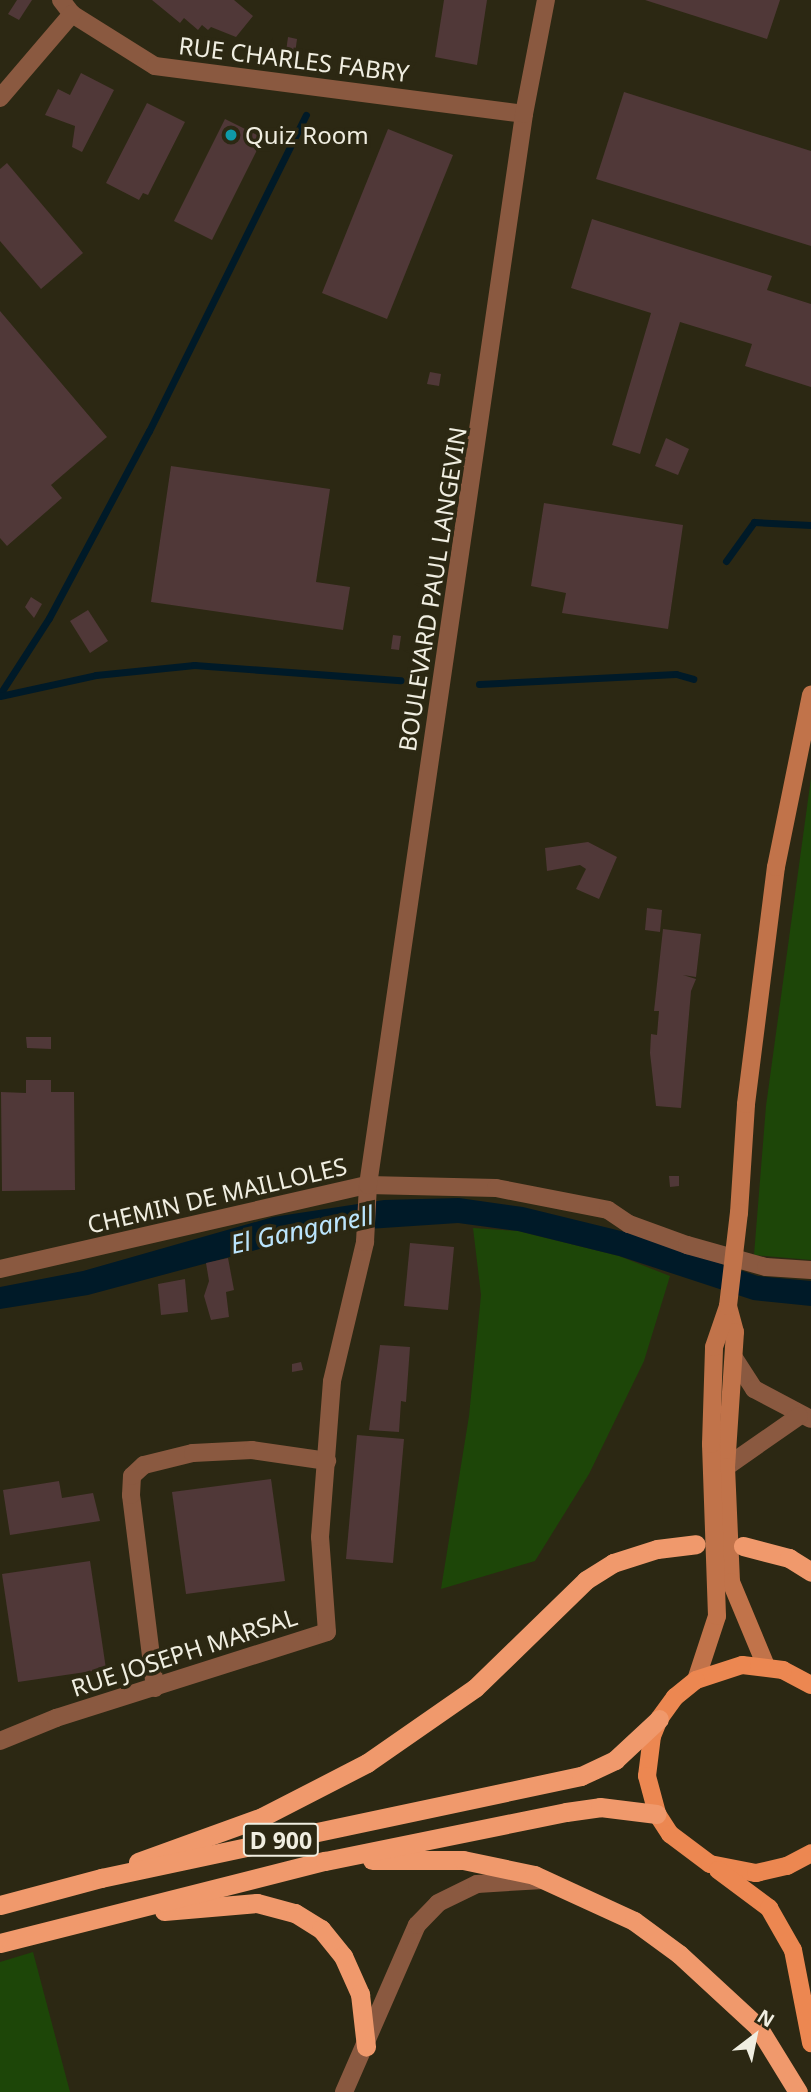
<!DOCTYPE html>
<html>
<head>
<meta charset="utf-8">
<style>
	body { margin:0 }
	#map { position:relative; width:811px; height:2092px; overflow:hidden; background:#2c2813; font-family:"Noto Sans",sans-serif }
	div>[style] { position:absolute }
	.green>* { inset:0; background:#1d4608 }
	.water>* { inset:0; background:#001a28 }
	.stream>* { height:7px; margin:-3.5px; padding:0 3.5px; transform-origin:3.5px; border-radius:3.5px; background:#001a28 }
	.building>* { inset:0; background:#503838 }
	.minor>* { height:18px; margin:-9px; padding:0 9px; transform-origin:9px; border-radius:9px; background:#8a5940 }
	.secondary>* { height:18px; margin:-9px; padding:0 9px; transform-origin:9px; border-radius:9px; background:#c1734a }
	.primary>* { height:18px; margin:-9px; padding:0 9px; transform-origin:9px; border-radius:9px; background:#ec8751 }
	.trunk>* { height:19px; margin:-9.5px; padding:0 9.5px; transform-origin:9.5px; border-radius:9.5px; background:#f0996c }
	.secondary-bridge>* { height:18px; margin:-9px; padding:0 9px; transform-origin:9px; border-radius:9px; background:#c1734a }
	.dots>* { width:19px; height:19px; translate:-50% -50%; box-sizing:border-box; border:4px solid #2c2813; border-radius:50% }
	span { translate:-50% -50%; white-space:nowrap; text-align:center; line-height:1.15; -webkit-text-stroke:7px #2c2813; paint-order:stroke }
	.shield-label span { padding:2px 5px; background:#2c2813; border:2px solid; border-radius:5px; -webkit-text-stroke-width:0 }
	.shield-label { font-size:23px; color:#f0eee1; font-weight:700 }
	.street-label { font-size:24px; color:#f0eee1 }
	.poi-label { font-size:24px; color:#f0eee1 }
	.left { translate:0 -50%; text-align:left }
	.water-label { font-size:26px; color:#bbe5fd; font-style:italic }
	.north { position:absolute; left:720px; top:2001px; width:70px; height:70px; -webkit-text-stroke:5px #2c2813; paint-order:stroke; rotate:32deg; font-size:19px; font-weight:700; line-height:28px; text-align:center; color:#f0eee1 }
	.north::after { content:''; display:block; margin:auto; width:24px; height:32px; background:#f0eee1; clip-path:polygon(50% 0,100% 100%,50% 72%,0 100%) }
</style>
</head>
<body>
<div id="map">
	<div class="green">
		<i style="clip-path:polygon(811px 778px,811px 1260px,754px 1255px,766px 1106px)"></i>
		<i style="clip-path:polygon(473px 1228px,518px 1231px,619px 1256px,670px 1276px,644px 1361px,589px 1474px,535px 1561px,441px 1589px,469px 1416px,481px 1295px)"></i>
		<i style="clip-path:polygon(33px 1952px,70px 2092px,0 2092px,0 1962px)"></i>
	</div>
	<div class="water">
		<i style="clip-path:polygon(459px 1198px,523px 1207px,625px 1232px,758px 1276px,811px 1281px,811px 1306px,753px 1300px,619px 1256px,518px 1231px,458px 1223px,323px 1232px,88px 1295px,0 1309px,0 1287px,83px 1271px,273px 1217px,384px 1200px)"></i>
	</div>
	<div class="stream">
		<i style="left:726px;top:561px;width:48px;rotate:-54.3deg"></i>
		<i style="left:754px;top:522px;width:57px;rotate:3deg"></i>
		<i style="left:479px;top:684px;width:197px;rotate:-2.9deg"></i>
		<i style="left:676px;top:674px;width:18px;rotate:16deg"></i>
		<i style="left:0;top:694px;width:90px;rotate:-57.2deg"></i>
		<i style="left:49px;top:618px;width:212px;rotate:-61.9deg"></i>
		<i style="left:149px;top:431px;width:353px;rotate:-63.6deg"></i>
		<i style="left:0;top:696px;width:98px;rotate:-12.3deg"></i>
		<i style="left:96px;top:675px;width:99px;rotate:-5.8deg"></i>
		<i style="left:194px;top:665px;width:207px;rotate:4.2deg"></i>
	</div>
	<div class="building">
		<i style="clip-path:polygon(17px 0,32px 0,19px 20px,8px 14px)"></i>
		<i style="clip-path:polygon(152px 0,234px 0,253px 16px,236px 37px,211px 27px,208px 30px,202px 25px,198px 30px,184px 18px,180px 23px)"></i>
		<i style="clip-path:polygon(444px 0,487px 0,477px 65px,435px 57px)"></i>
		<i style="clip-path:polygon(645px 0,780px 0,767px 39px)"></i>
		<i style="clip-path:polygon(288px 37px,297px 39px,295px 54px,286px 52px)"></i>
		<i style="clip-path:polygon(81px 73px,114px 90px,82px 152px,72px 147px,75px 126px,45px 115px,58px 89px,70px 95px)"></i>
		<i style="clip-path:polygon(624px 92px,811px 151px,811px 246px,596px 179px)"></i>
		<i style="clip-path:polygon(147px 103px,185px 122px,148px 195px,143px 193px,139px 200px,106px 183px)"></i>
		<i style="clip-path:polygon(225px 119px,263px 138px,212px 240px,174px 221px)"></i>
		<i style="clip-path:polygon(388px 129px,453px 155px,387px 319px,322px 293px)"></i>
		<i style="clip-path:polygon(7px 163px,83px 253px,41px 289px,0 241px,0 169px)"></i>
		<i style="clip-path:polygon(592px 219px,772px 276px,767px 290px,811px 304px,811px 387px,745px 366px,752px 344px,680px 322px,640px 454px,612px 445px,651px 313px,571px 288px)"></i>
		<i style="clip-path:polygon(0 311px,107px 437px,51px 485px,62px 498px,7px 546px,0 538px)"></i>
		<i style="clip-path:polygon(430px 372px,441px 374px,439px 386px,427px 384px)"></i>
		<i style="clip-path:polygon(666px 438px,689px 449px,678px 475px,655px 466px)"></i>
		<i style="clip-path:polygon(171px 466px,330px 489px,316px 582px,350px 587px,343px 630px,151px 602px)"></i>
		<i style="clip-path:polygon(544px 503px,683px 525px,668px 629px,562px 613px,566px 593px,531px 586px)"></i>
		<i style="clip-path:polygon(31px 597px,42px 604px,34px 618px,25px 607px)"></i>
		<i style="clip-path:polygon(88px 610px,108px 641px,90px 653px,70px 621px)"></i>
		<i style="clip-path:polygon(393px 635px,401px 636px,399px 650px,391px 649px)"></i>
		<i style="clip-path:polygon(588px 842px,617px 857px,599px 899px,576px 889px,586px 869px,580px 865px,547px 871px,545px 848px)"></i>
		<i style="clip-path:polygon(647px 908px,662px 910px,660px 932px,645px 930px)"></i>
		<i style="clip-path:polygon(663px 929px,701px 934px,696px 977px,683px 975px,696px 979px,691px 991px,681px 1108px,656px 1106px,650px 1053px,651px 1034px,657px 1035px,659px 1011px,654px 1011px)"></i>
		<i style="clip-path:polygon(26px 1037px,51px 1037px,51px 1049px,27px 1048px)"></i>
		<i style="clip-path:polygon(26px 1080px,51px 1080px,51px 1092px,74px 1092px,75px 1190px,2px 1191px,1px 1092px,26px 1093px)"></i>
		<i style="clip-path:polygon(669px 1176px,679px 1176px,679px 1186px,670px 1187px)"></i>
		<i style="clip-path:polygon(410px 1243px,454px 1247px,448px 1310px,404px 1306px)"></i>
		<i style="clip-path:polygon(228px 1258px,234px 1290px,226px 1292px,229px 1317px,211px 1320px,204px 1296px,209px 1281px,206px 1263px)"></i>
		<i style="clip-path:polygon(185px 1279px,188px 1312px,161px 1315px,158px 1284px)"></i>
		<i style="clip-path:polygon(380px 1345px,410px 1347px,406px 1402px,401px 1401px,399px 1432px,369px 1430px)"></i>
		<i style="clip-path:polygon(301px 1362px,303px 1370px,292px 1372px,292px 1364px)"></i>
		<i style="clip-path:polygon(357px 1435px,404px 1439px,393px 1563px,346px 1559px)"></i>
		<i style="clip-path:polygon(271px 1479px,285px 1581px,186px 1594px,172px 1492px)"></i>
		<i style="clip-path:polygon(59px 1481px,62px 1498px,93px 1493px,100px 1521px,10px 1535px,3px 1490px)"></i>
		<i style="clip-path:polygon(90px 1561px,106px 1669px,18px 1682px,2px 1574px)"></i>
	</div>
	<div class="minor">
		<i style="left:61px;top:0;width:18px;rotate:52deg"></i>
		<i style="left:72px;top:14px;width:98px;rotate:32.1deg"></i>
		<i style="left:155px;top:66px;width:372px;rotate:7.4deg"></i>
		<i style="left:0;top:98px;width:111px;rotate:-49.4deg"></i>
		<i style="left:0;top:1269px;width:377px;rotate:-12.9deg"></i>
		<i style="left:368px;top:1185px;width:128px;rotate:1.3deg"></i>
		<i style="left:496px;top:1188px;width:114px;rotate:11.1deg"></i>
		<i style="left:608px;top:1210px;width:25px;rotate:34deg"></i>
		<i style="left:629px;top:1224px;width:62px;rotate:19.9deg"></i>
		<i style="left:687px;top:1245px;width:82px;rotate:15.6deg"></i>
		<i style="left:766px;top:1267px;width:45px;rotate:3.8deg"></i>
		<i style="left:734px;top:1358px;width:37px;rotate:57deg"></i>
		<i style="left:754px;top:1389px;width:64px;rotate:27.8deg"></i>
		<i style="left:726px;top:1467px;width:89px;rotate:-34.9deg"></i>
		<i style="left:155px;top:1688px;width:194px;rotate:-97.1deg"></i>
		<i style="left:131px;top:1495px;width:19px;rotate:-87deg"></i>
		<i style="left:132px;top:1476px;width:16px;rotate:-43deg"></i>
		<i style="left:144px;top:1465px;width:50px;rotate:-13.8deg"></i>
		<i style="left:193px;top:1453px;width:59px;rotate:-2.9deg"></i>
		<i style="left:252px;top:1450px;width:76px;rotate:8.3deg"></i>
		<i style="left:0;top:1741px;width:61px;rotate:-22.3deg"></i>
		<i style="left:56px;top:1718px;width:284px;rotate:-17.6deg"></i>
		<i style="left:327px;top:1632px;width:95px;rotate:-94.2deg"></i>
		<i style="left:320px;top:1537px;width:156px;rotate:-85.6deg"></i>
		<i style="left:332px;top:1381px;width:143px;rotate:-76.6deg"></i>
		<i style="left:365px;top:1242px;width:57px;rotate:-87deg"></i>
		<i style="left:368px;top:1185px;width:1082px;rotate:-81.71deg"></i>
		<i style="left:524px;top:114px;width:116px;rotate:-79.1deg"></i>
		<i style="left:344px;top:2092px;width:182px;rotate:-66.4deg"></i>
		<i style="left:417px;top:1925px;width:30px;rotate:-46deg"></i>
		<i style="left:438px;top:1903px;width:43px;rotate:-26deg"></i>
		<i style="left:477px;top:1884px;width:66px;rotate:-3.5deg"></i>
	</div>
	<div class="secondary">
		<i style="left:739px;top:1213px;width:109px;rotate:-86.3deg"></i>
		<i style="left:746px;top:1104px;width:239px;rotate:-82.8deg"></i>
		<i style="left:776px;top:867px;width:176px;rotate:-78.5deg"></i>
		<i style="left:728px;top:1306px;width:27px;rotate:75deg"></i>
		<i style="left:735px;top:1332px;width:135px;rotate:93.8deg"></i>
		<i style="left:726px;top:1467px;width:115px;rotate:87.5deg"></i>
		<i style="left:731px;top:1582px;width:91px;rotate:67.4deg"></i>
		<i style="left:696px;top:1680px;width:67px;rotate:-71.8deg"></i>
		<i style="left:717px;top:1616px;width:172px;rotate:-92deg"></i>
		<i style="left:711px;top:1444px;width:97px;rotate:-88.2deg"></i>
		<i style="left:714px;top:1347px;width:43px;rotate:-71.1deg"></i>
	</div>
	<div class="primary">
		<i style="left:811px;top:1685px;width:32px;rotate:-152deg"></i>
		<i style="left:783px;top:1670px;width:41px;rotate:-173deg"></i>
		<i style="left:742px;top:1665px;width:48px;rotate:161.9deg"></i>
		<i style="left:696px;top:1680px;width:27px;rotate:141deg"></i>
		<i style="left:675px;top:1697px;width:27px;rotate:126deg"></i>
		<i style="left:659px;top:1719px;width:18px;rotate:112deg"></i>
		<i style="left:652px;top:1736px;width:40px;rotate:97.1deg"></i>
		<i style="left:647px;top:1776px;width:39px;rotate:75deg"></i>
		<i style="left:657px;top:1814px;width:24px;rotate:57deg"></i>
		<i style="left:670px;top:1834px;width:50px;rotate:36.9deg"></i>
		<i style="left:710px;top:1864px;width:47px;rotate:11.1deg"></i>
		<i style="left:756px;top:1873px;width:32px;rotate:-13deg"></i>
		<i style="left:787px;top:1866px;width:27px;rotate:-28deg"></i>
		<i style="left:718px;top:1870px;width:64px;rotate:36.7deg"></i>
		<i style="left:769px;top:1908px;width:48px;rotate:60.3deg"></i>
		<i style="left:793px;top:1950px;width:95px;rotate:79deg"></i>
	</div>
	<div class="trunk">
		<i style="left:743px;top:1546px;width:48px;rotate:14.6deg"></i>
		<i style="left:789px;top:1558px;width:26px;rotate:32deg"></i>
		<i style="left:372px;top:1860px;width:91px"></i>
		<i style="left:463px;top:1860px;width:73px;rotate:11.9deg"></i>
		<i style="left:534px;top:1875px;width:110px;rotate:24.7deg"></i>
		<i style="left:634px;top:1921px;width:56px;rotate:36.3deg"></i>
		<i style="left:679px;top:1954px;width:108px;rotate:42.7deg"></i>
		<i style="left:758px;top:2027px;width:76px;rotate:58.4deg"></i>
		<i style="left:138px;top:1862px;width:132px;rotate:-19.9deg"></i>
		<i style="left:262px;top:1817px;width:118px;rotate:-27.2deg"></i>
		<i style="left:367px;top:1763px;width:131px;rotate:-34.8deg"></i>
		<i style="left:475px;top:1688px;width:155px;rotate:-44.2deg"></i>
		<i style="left:586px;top:1580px;width:32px;rotate:-32deg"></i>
		<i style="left:613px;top:1563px;width:46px;rotate:-17.7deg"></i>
		<i style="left:657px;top:1549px;width:39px;rotate:-7deg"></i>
		<i style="left:0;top:1905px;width:105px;rotate:-15deg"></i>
		<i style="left:101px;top:1878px;width:491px;rotate:-12deg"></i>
		<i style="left:581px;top:1776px;width:38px;rotate:-25deg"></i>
		<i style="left:615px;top:1760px;width:60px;rotate:-43deg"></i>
		<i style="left:164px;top:1911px;width:93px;rotate:-4.9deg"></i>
		<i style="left:257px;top:1903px;width:39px;rotate:15deg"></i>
		<i style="left:295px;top:1913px;width:31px;rotate:32deg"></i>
		<i style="left:321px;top:1929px;width:35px;rotate:51deg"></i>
		<i style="left:343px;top:1956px;width:42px;rotate:65.9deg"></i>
		<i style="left:360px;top:1994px;width:53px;rotate:83.5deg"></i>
		<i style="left:0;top:1943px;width:335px;rotate:-14.2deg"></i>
		<i style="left:325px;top:1861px;width:246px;rotate:-11.5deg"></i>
		<i style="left:566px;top:1812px;width:34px;rotate:-8deg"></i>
		<i style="left:600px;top:1807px;width:57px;rotate:7deg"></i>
	</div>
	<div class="secondary-bridge">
		<i style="left:728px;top:1306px;width:94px;rotate:-83.3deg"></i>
	</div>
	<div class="dots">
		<i style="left:231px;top:135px;background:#0f9aa8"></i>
	</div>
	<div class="shield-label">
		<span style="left:281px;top:1840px">D 900</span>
	</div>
	<div class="street-label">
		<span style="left:294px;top:59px;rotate:7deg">RUE CHARLES FABRY</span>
		<span style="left:432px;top:589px;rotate:-81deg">BOULEVARD PAUL LANGEVIN</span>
		<span style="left:217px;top:1195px;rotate:-13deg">CHEMIN DE MAILLOLES</span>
		<span style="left:184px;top:1652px;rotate:-18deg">RUE JOSEPH MARSAL</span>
	</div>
	<div class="poi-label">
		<span class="left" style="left:245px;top:135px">Quiz Room</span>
	</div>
	<div class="water-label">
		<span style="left:302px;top:1230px;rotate:-12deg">El Ganganell</span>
	</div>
	<div class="north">N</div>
</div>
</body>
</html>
